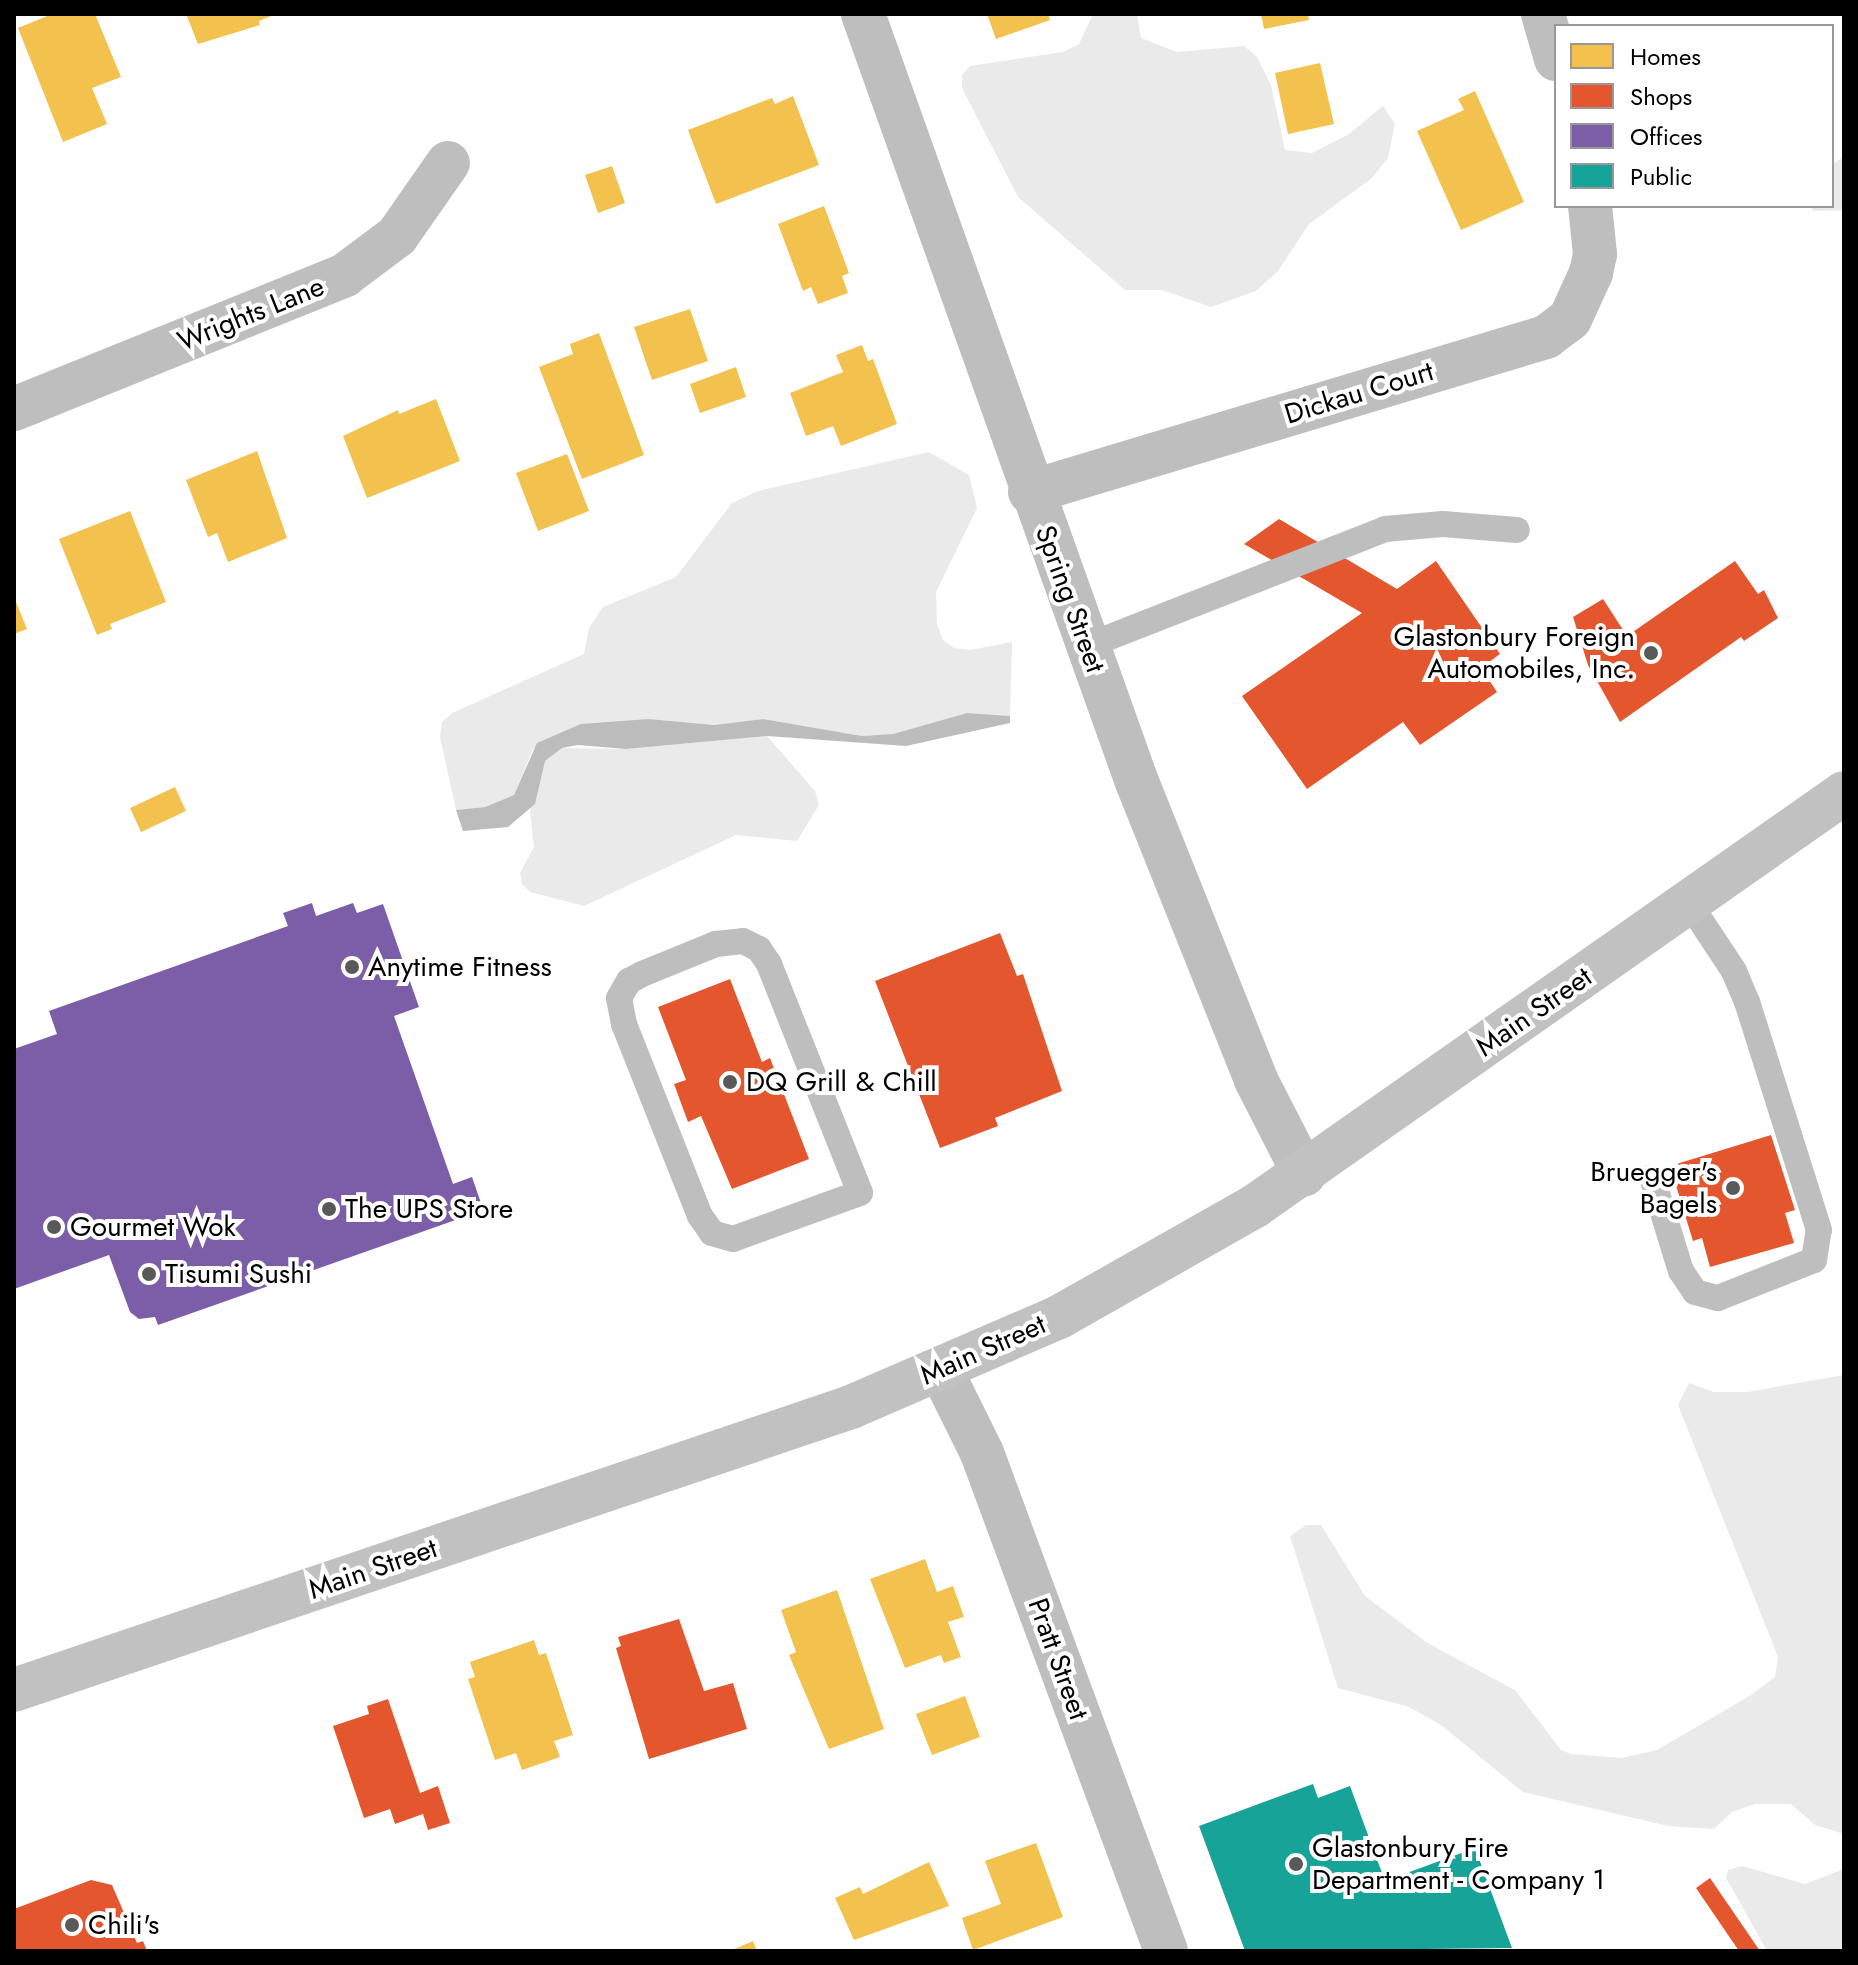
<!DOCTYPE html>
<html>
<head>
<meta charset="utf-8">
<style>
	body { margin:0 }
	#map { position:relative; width:1858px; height:1965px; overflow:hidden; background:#fff; font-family:Jost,sans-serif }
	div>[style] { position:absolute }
	.green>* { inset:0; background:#eaeaea }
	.water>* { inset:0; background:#bcbcbc }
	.homes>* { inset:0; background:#f2c14e }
	.shops>* { inset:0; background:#e4572e }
	.offices>* { inset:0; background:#7b5ea7 }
	.public>* { inset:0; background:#17a398 }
	.lane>* { height:26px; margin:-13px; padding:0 13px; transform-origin:13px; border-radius:13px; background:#bebebe }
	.street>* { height:44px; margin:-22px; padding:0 22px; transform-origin:22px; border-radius:22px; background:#bebebe }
	.secondary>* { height:44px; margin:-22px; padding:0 22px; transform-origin:22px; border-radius:22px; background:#c1c1c1 }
	.dots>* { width:22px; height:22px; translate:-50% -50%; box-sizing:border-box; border:4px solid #fff; border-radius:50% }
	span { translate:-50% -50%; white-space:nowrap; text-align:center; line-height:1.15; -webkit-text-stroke:8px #fff; paint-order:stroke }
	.street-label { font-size:28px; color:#000 }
	.poi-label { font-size:28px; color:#000 }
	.right { translate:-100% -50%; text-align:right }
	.left { translate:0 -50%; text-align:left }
	.frame { position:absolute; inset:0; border:16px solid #000; pointer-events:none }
	.legend { position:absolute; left:1554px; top:24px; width:280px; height:184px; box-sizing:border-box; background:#fff; border:2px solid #999; margin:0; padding:10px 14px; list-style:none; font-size:24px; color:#000 }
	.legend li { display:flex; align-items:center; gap:16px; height:40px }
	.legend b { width:40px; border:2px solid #999 }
</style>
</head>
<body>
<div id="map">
	<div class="green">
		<i style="clip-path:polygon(1093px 14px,1137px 14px,1141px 38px,1177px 52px,1244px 46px,1257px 57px,1271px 85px,1285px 150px,1312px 153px,1349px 134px,1383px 106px,1395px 124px,1388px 158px,1371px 179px,1309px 224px,1278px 271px,1256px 291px,1211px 307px,1162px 290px,1125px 290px,1018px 197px,962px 88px,962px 75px,970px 66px,1063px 52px,1079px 44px)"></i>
		<i style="clip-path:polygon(1844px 157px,1844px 210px,1814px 211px,1809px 206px,1832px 206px,1832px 164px)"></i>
		<i style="clip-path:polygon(929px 452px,969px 475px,977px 508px,936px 592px,937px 624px,943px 640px,954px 648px,970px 650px,1012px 642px,1010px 716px,967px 713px,893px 734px,862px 736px,763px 719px,714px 725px,649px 719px,533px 749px,514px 795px,485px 807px,456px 810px,440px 737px,442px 722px,452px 713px,584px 654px,589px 628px,603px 607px,676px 577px,732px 503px,758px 491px)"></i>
		<i style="clip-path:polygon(767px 736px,815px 791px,819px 805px,797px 841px,736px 835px,584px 906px,530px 892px,522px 884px,520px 873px,534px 847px,530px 811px,540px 773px,545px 761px,562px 748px,626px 749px)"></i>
		<i style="clip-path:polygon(1844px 1375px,1844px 1834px,1815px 1825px,1791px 1804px,1755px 1804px,1732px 1812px,1714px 1829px,1668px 1826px,1523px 1792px,1441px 1725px,1409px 1707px,1338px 1688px,1290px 1536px,1306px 1525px,1321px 1525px,1365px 1596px,1429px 1644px,1515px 1690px,1561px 1750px,1571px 1754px,1622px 1758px,1657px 1750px,1751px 1695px,1775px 1677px,1778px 1657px,1678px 1405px,1689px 1383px,1714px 1392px,1747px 1392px)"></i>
		<i style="clip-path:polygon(1742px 1866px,1805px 1884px,1844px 1869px,1844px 1951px,1767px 1951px,1726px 1878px,1728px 1870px)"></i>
	</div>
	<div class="water">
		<i style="clip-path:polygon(967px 713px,1010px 716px,1010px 723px,906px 746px,767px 736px,626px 749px,578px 745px,562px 748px,545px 761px,535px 804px,508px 827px,463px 831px,456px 810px,485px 807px,514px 795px,537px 743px,581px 724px,649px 719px,714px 725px,763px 719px,862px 736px,893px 734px)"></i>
	</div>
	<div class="homes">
		<i style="clip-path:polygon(52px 14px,95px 14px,121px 77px,92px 88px,107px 124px,63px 142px,18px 28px)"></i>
		<i style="clip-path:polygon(186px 14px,276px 14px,259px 21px,260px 25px,198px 44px)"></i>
		<i style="clip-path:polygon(987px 14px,1048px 14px,1050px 20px,996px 39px)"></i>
		<i style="clip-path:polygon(1261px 14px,1308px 14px,1309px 20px,1264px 29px)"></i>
		<i style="clip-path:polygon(1320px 63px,1334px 124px,1288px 134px,1275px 73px)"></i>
		<i style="clip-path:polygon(1475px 91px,1524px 202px,1461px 230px,1417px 131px,1464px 110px,1458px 99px)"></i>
		<i style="clip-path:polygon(793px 96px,819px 165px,716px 204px,688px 130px,772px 98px,775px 104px)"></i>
		<i style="clip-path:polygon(612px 166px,625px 203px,598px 213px,585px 175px)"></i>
		<i style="clip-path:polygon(824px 206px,849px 273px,842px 276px,848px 293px,818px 304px,811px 287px,803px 291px,778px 224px)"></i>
		<i style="clip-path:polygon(690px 309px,708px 361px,652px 380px,634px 327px)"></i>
		<i style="clip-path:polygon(599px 333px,644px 455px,582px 479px,539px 367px,573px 354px,570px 344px)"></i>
		<i style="clip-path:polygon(862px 345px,868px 361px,873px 359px,897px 424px,841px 446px,833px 426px,806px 436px,790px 393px,843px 372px,836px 355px)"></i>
		<i style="clip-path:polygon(736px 367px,746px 397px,700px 413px,690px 384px)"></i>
		<i style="clip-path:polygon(436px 399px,460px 461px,367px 498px,343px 436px,398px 410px,399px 414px)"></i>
		<i style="clip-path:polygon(257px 451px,287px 538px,228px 562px,217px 533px,208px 537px,186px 480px)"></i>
		<i style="clip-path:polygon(567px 454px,589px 511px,538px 531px,516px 473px)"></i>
		<i style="clip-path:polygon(130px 511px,166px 602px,110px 624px,112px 629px,97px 635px,59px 539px)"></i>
		<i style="clip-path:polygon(14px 597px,27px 629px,14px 634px)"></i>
		<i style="clip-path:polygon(175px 787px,186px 811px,141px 832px,130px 808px)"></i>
		<i style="clip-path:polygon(925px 1559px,937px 1592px,953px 1586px,964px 1617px,948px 1622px,961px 1657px,944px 1663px,941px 1655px,905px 1668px,870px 1579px)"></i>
		<i style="clip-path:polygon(837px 1590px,884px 1729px,829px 1749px,789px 1655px,796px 1652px,781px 1610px)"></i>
		<i style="clip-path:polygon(534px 1640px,539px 1655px,546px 1653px,573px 1735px,554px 1741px,560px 1757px,522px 1770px,516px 1753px,495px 1760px,468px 1679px,475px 1677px,470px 1662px)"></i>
		<i style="clip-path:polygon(965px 1696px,980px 1737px,932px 1755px,916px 1714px)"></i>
		<i style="clip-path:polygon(1036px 1843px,1063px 1917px,973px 1950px,962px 1918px,1001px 1904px,985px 1861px)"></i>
		<i style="clip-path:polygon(929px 1862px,949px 1906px,854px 1940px,835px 1898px,860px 1887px,863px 1894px)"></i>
		<i style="clip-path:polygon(753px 1941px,757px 1951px,730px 1951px)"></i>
	</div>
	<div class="shops">
		<i style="clip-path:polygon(1279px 519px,1397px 589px,1436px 561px,1500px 654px,1481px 668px,1497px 692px,1420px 745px,1403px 722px,1307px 789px,1242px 696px,1362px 613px,1244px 544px)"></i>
		<i style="clip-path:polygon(1735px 561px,1758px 594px,1764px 590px,1778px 618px,1744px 641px,1741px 637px,1620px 722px,1588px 665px,1573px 617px,1603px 599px,1627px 636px)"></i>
		<i style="clip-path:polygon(1000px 933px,1017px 976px,1023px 974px,1062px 1091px,995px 1118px,998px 1126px,940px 1148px,875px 981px)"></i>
		<i style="clip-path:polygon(730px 979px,762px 1062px,770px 1058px,809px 1159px,732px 1189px,701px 1116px,688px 1122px,674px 1084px,686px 1080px,658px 1007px)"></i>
		<i style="clip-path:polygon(1771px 1135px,1795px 1210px,1785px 1213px,1794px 1243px,1710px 1267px,1702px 1238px,1693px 1241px,1670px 1166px)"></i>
		<i style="clip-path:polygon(679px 1619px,704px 1691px,733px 1683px,747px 1729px,649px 1759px,616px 1648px,621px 1646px,618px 1637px)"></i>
		<i style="clip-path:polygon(388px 1699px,420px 1793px,438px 1786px,450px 1823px,428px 1830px,423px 1814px,395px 1824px,390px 1809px,364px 1818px,333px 1726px,369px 1714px,367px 1706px)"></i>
		<i style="clip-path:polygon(1710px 1878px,1760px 1951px,1739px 1951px,1696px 1888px)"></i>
		<i style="clip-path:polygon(91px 1880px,112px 1885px,137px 1943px,143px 1941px,147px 1951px,14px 1951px,14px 1909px)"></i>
	</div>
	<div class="offices">
		<i style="clip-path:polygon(312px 903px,316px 916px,353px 903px,357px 913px,383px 904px,419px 1007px,394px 1016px,453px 1184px,472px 1177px,481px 1203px,462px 1210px,464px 1217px,158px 1325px,155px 1317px,139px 1319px,130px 1312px,109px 1255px,14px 1289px,14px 1049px,57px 1034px,49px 1011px,288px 926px,283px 913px)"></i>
	</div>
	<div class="public">
		<i style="clip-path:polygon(1313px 1784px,1318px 1798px,1350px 1786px,1385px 1881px,1475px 1848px,1512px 1948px,1245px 1951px,1199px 1826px)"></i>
	</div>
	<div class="lane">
		<i style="left:1087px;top:646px;width:320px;rotate:-21.4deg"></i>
		<i style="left:1385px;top:529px;width:58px;rotate:-4.9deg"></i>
		<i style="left:1443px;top:524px;width:74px;rotate:4.6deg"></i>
		<i style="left:743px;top:941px;width:18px;rotate:27deg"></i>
		<i style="left:759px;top:949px;width:18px;rotate:56deg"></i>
		<i style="left:769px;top:964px;width:246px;rotate:68.3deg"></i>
		<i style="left:860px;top:1193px;width:135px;rotate:160.1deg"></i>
		<i style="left:733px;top:1239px;width:22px;rotate:-164deg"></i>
		<i style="left:712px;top:1233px;width:21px;rotate:-125deg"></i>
		<i style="left:700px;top:1216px;width:206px;rotate:-111.6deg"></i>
		<i style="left:624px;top:1024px;width:26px;rotate:-101deg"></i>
		<i style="left:619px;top:998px;width:20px;rotate:-60deg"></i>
		<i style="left:629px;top:981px;width:15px;rotate:-28deg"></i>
		<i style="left:642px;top:974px;width:80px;rotate:-22.1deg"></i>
		<i style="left:716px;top:944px;width:27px;rotate:-6deg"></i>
		<i style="left:1652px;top:1177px;width:98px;rotate:72.9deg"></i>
		<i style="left:1681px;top:1271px;width:25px;rotate:56deg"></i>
		<i style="left:1695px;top:1292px;width:24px;rotate:15deg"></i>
		<i style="left:1718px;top:1298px;width:103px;rotate:-21.6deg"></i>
		<i style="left:1814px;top:1260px;width:30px;rotate:-81deg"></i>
		<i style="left:1819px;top:1230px;width:239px;rotate:-107.5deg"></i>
		<i style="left:1747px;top:1002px;width:34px;rotate:-113deg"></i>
		<i style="left:1734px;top:971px;width:82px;rotate:-123.5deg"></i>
	</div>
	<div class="street">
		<i style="left:863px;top:14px;width:815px;rotate:70.37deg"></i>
		<i style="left:1137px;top:782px;width:321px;rotate:68.2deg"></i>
		<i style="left:1256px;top:1080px;width:106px;rotate:62.9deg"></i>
		<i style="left:1543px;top:14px;width:47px;rotate:73.9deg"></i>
		<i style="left:14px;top:409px;width:357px;rotate:-22deg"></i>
		<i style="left:345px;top:275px;width:65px;rotate:-36.9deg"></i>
		<i style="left:397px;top:236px;width:89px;rotate:-55.1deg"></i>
		<i style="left:1030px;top:492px;width:539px;rotate:-16.72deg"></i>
		<i style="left:1546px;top:337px;width:30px;rotate:-37deg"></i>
		<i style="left:1570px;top:319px;width:51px;rotate:-65.5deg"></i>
		<i style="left:1591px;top:273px;width:19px;rotate:-78deg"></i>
		<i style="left:1595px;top:254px;width:48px;rotate:-95.9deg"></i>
		<i style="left:941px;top:1370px;width:93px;rotate:63.7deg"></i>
		<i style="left:982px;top:1453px;width:531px;rotate:69.72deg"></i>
	</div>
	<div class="secondary">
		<i style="left:14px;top:1690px;width:884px;rotate:-18.68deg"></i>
		<i style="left:851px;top:1407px;width:227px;rotate:-23.4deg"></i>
		<i style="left:1059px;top:1317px;width:225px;rotate:-29.5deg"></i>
		<i style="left:1255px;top:1206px;width:719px;rotate:-35.04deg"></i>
	</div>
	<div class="dots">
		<i style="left:1651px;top:653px;background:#595959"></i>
		<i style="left:352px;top:967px;background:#595959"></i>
		<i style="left:730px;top:1082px;background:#595959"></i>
		<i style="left:1733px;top:1188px;background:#595959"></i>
		<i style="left:329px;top:1209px;background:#595959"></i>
		<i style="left:54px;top:1227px;background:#595959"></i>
		<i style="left:149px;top:1274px;background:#595959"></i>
		<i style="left:1296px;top:1864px;background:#595959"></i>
		<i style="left:72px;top:1925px;background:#595959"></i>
	</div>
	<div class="street-label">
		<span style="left:251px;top:314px;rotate:-22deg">Wrights Lane</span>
		<span style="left:1359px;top:393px;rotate:-17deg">Dickau Court</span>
		<span style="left:1070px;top:599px;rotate:70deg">Spring Street</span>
		<span style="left:1534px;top:1012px;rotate:-35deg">Main Street</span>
		<span style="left:983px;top:1350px;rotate:-24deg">Main Street</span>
		<span style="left:373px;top:1569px;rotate:-19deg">Main Street</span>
		<span style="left:1058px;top:1659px;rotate:70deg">Pratt Street</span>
	</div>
	<div class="poi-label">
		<span class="right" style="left:1635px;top:653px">Glastonbury Foreign<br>Automobiles, Inc.</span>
		<span class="left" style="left:368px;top:967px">Anytime Fitness</span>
		<span class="left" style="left:746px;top:1082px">DQ Grill &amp; Chill</span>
		<span class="right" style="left:1717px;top:1188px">Bruegger's<br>Bagels</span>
		<span class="left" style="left:345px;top:1209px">The UPS Store</span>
		<span class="left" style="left:70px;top:1227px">Gourmet Wok</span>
		<span class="left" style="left:165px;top:1274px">Tisumi Sushi</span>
		<span class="left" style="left:1312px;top:1864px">Glastonbury Fire<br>Department - Company 1</span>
		<span class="left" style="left:88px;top:1925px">Chili's</span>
	</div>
	<div class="frame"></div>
	<ul class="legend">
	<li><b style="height:22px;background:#f2c14e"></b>Homes</li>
	<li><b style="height:22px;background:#e4572e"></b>Shops</li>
	<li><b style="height:22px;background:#7b5ea7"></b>Offices</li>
	<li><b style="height:22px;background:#17a398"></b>Public</li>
	</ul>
</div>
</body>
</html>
